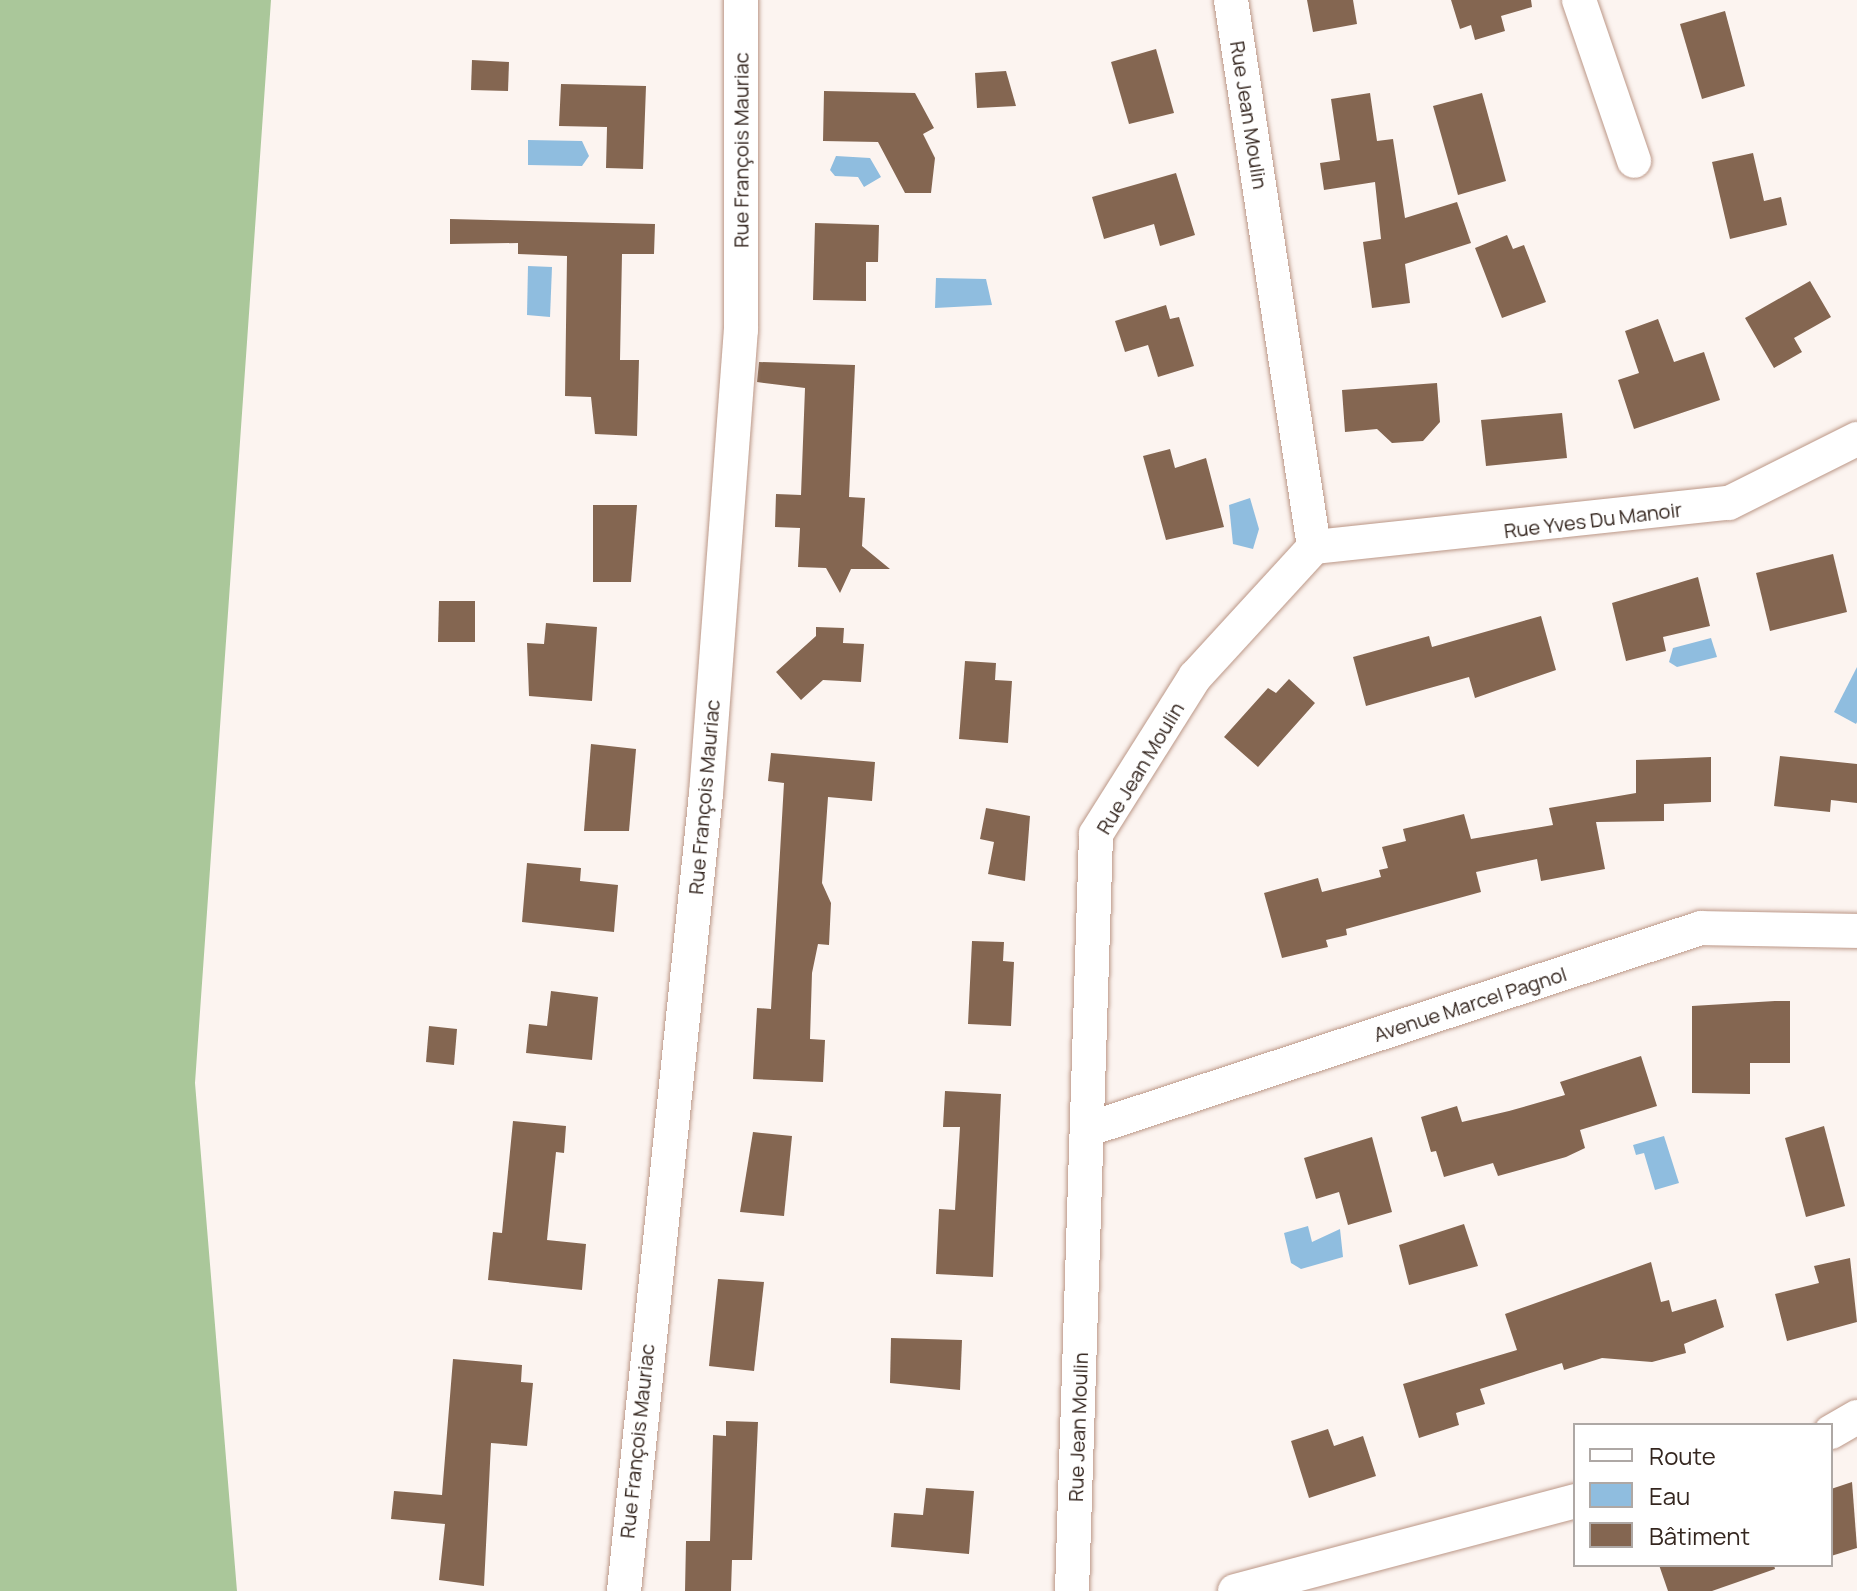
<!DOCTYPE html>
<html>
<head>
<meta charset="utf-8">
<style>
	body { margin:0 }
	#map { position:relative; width:1857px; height:1591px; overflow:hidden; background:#fcf4f0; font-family:Manrope,sans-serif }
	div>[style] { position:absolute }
	.forest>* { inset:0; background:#aac79a }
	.water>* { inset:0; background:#8fbddf }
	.building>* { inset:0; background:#846651 }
	.roads { filter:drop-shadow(0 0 2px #bb9787) drop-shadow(0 0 2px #bb9787) }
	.minor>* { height:34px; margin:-17px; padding:0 17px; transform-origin:17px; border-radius:17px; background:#fff }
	span { translate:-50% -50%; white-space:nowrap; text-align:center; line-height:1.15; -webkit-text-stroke:8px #fff; paint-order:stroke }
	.street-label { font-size:20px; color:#34261f }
	.legend { position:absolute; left:1573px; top:1423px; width:260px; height:144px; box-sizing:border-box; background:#fff; border:2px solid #aea8a5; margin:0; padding:10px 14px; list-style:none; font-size:24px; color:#34261f }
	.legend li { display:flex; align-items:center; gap:16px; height:40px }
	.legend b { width:40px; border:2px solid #aea8a5 }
</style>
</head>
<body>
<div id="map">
	<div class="forest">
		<i style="clip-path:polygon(0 0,271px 0,195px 1083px,237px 1591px,0 1591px)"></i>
	</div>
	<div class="water">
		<i style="clip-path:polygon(528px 140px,582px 141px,589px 156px,582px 166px,528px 165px)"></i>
		<i style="clip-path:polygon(836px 156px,870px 158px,881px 177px,864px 187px,858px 177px,835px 176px,830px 170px)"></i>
		<i style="clip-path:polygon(528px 266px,552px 267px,550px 317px,527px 315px)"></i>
		<i style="clip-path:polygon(936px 278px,986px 279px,992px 305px,935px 308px)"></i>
		<i style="clip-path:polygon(1250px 498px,1259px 529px,1253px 549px,1233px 544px,1229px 505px)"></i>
		<i style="clip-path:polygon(1711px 638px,1717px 657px,1677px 667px,1669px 662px,1673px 648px)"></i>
		<i style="clip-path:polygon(1857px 667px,1857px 722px,1856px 724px,1834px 712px)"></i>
		<i style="clip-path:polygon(1664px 1136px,1679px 1183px,1655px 1190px,1644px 1153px,1636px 1155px,1633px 1145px)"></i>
		<i style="clip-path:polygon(1308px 1226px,1312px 1242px,1340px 1229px,1343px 1257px,1301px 1269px,1291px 1263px,1284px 1233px)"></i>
	</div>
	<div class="building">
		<i style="clip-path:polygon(1307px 0,1353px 0,1357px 24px,1313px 32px)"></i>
		<i style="clip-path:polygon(1451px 0,1531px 0,1532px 7px,1501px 16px,1505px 31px,1475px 40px,1471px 25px,1460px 29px)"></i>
		<i style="clip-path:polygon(1725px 11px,1745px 86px,1702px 99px,1680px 24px)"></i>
		<i style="clip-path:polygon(1156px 49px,1174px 113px,1129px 124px,1111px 62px)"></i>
		<i style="clip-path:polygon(472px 60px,509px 62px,508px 91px,471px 90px)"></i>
		<i style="clip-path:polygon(1006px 71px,1016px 106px,977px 108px,975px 73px)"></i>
		<i style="clip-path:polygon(561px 84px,646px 86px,643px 169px,606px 168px,607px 127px,559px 126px)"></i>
		<i style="clip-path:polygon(824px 91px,915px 93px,934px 128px,923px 134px,935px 158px,931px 193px,905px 193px,878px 142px,823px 141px)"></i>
		<i style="clip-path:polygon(1370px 93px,1377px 141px,1393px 139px,1405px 218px,1457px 202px,1471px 243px,1405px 264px,1410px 303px,1372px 308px,1363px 242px,1381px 239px,1375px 182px,1324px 190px,1320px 163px,1340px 160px,1331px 99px)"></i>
		<i style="clip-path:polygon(1482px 93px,1506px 181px,1458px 195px,1433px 106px)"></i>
		<i style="clip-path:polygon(1753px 153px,1764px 201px,1781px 197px,1787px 225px,1730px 239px,1712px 162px)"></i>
		<i style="clip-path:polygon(1176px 173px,1195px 235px,1160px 246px,1154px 224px,1104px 239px,1092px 197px)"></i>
		<i style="clip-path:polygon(450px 219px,655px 224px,654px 254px,622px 254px,620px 360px,639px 360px,637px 436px,595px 434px,591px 397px,565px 396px,567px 256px,518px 254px,518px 243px,450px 244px)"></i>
		<i style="clip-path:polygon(815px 223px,879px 225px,878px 262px,866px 262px,866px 301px,813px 300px)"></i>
		<i style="clip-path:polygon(1507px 235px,1513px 249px,1524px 245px,1546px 302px,1502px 318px,1475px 248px)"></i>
		<i style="clip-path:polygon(1810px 281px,1831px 317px,1794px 338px,1802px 352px,1774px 368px,1745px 318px)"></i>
		<i style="clip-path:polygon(1166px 305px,1170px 319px,1179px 317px,1194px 366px,1158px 377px,1148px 345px,1125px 352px,1115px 321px)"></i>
		<i style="clip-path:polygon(1658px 319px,1674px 362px,1704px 352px,1720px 400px,1634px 429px,1618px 380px,1639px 373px,1625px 331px)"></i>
		<i style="clip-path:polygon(759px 362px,855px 365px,849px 497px,865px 498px,862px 546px,890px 569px,851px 569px,840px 593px,826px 568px,798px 567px,800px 528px,775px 527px,776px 494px,801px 495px,805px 388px,757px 382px)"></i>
		<i style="clip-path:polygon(1437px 383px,1440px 422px,1423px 441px,1392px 443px,1377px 429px,1345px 432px,1342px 390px)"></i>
		<i style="clip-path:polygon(1562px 413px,1567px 458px,1486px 466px,1481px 420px)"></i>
		<i style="clip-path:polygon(1170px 449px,1175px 468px,1206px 458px,1224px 527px,1166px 540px,1143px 456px)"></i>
		<i style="clip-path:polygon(593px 505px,637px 505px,631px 582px,593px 582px)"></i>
		<i style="clip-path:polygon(1833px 554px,1847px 612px,1770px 631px,1756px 573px)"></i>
		<i style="clip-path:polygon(1698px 577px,1710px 626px,1663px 637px,1666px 651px,1626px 661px,1612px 603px)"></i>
		<i style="clip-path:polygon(439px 601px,475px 601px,475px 642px,438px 642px)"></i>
		<i style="clip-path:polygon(1541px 616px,1556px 670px,1475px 698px,1469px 677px,1366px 706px,1353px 657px,1429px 636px,1432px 647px)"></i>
		<i style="clip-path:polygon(546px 623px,597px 627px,592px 701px,529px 696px,527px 643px,544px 644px)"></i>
		<i style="clip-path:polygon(816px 627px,844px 628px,843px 643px,864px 644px,861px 682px,823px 680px,801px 700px,776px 672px,816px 636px)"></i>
		<i style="clip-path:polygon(965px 661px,996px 663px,995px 680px,1012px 681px,1008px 743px,959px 739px)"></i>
		<i style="clip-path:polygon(1289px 679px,1315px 703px,1258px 767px,1224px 737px,1268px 688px,1276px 693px)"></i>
		<i style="clip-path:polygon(591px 744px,636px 749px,629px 831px,584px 831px)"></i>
		<i style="clip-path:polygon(771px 753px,875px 762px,872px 801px,828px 797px,822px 883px,831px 903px,829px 945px,818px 944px,812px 973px,810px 1039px,825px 1040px,823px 1082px,753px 1079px,757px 1008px,771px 1009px,784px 783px,768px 781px)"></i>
		<i style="clip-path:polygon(1780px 756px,1857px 764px,1857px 803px,1831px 800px,1830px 812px,1774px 806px)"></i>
		<i style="clip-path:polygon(1711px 757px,1711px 802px,1664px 804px,1664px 821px,1596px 822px,1605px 869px,1541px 881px,1537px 859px,1476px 872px,1481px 892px,1346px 929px,1347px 935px,1326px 940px,1328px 947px,1282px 958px,1264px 893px,1318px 878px,1322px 892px,1381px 877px,1379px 870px,1388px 868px,1382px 847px,1406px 841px,1403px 829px,1464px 814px,1471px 839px,1553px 825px,1549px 808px,1636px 793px,1636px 760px)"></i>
		<i style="clip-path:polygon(986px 808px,1030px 816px,1025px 881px,988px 874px,994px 842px,980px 839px)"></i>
		<i style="clip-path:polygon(527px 863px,581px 868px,580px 881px,618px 885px,614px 932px,522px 922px)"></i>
		<i style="clip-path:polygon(972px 941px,1004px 942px,1003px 961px,1014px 962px,1011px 1026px,968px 1024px)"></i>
		<i style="clip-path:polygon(551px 991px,598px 997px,592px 1060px,526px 1053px,529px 1024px,547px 1026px)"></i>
		<i style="clip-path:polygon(1775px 1001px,1790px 1001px,1790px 1063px,1750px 1063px,1750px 1094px,1692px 1093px,1692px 1006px)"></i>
		<i style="clip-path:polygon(429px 1026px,457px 1029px,454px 1065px,426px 1062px)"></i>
		<i style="clip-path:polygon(1641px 1056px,1657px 1106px,1580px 1130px,1585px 1148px,1566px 1157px,1498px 1176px,1493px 1163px,1444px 1177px,1436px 1151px,1431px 1152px,1421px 1117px,1457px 1106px,1462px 1122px,1509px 1111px,1565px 1095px,1560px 1082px)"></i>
		<i style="clip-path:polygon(945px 1091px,1001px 1094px,993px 1277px,936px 1274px,939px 1209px,955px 1210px,960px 1127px,943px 1127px)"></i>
		<i style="clip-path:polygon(513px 1121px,566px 1126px,564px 1153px,556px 1152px,547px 1240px,586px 1244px,582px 1290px,488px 1280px,493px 1232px,502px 1233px)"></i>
		<i style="clip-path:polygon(1824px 1126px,1845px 1206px,1806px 1217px,1785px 1138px)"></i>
		<i style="clip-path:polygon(753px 1132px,792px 1136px,784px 1216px,740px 1212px)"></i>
		<i style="clip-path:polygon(1372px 1137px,1392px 1212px,1348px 1225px,1339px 1192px,1316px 1199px,1304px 1158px)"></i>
		<i style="clip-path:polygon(1464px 1224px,1478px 1266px,1409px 1285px,1399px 1245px)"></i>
		<i style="clip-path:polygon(1850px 1258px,1857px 1322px,1787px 1341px,1775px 1294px,1819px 1283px,1814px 1266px)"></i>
		<i style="clip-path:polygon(1651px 1262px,1661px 1302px,1669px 1300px,1672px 1312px,1716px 1299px,1724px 1327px,1684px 1344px,1686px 1353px,1652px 1362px,1602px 1358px,1564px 1370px,1562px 1363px,1480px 1389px,1485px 1404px,1456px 1413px,1459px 1425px,1419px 1438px,1403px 1384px,1517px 1350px,1505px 1314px)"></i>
		<i style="clip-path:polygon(718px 1279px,764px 1282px,754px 1371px,709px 1366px)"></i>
		<i style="clip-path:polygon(891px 1338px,962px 1340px,960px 1390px,890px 1383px)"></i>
		<i style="clip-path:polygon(453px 1359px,522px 1365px,521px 1382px,533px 1383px,527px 1446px,491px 1443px,484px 1586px,439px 1580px,445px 1524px,391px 1519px,394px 1491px,442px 1495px)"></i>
		<i style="clip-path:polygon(726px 1421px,758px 1422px,752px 1560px,732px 1560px,731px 1591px,685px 1591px,686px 1541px,710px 1541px,713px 1435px,726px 1436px)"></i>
		<i style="clip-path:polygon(1328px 1429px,1334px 1446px,1363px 1436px,1376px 1476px,1309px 1498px,1291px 1441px)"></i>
		<i style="clip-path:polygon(1852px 1482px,1857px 1548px,1831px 1556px,1831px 1489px)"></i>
		<i style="clip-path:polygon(926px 1488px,974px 1491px,969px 1554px,891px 1547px,894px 1513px,923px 1515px)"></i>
		<i style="clip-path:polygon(1659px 1565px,1774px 1565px,1775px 1569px,1712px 1591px,1668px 1591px)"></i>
	</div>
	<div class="roads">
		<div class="minor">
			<i style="left:1579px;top:0;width:170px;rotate:71.1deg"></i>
			<i style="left:1314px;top:547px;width:417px;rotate:-6.1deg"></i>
			<i style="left:1729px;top:503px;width:143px;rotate:-26.6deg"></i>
			<i style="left:1089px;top:1129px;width:644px;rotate:-18.18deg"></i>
			<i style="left:1701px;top:928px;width:156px;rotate:1.1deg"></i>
			<i style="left:1831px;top:1432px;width:30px;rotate:-30deg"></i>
			<i style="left:624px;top:1591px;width:801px;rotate:-84.13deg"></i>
			<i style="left:706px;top:794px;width:465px;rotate:-85.7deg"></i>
			<i style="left:741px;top:330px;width:330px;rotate:-90deg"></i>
			<i style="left:1072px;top:1591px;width:757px;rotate:-88.18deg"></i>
			<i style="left:1096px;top:834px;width:186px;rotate:-57.8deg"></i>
			<i style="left:1195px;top:677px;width:176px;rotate:-47.5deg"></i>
			<i style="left:1314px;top:547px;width:553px;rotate:-98.63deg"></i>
			<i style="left:1235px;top:1591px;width:352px;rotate:-14.8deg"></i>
		</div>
	</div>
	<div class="street-label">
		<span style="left:1249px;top:115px;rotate:81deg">Rue Jean Moulin</span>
		<span style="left:741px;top:150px;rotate:-90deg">Rue François Mauriac</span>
		<span style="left:1593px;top:520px;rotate:-7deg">Rue Yves Du Manoir</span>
		<span style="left:1140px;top:768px;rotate:-59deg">Rue Jean Moulin</span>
		<span style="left:704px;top:797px;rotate:-85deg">Rue François Mauriac</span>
		<span style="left:1470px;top:1004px;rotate:-18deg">Avenue Marcel Pagnol</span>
		<span style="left:1078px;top:1427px;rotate:-88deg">Rue Jean Moulin</span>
		<span style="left:637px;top:1441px;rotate:-84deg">Rue François Mauriac</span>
	</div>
	<ul class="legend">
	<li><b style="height:10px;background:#fff"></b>Route</li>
	<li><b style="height:22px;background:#8fbddf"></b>Eau</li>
	<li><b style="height:22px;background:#846651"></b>Bâtiment</li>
	</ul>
</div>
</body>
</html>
